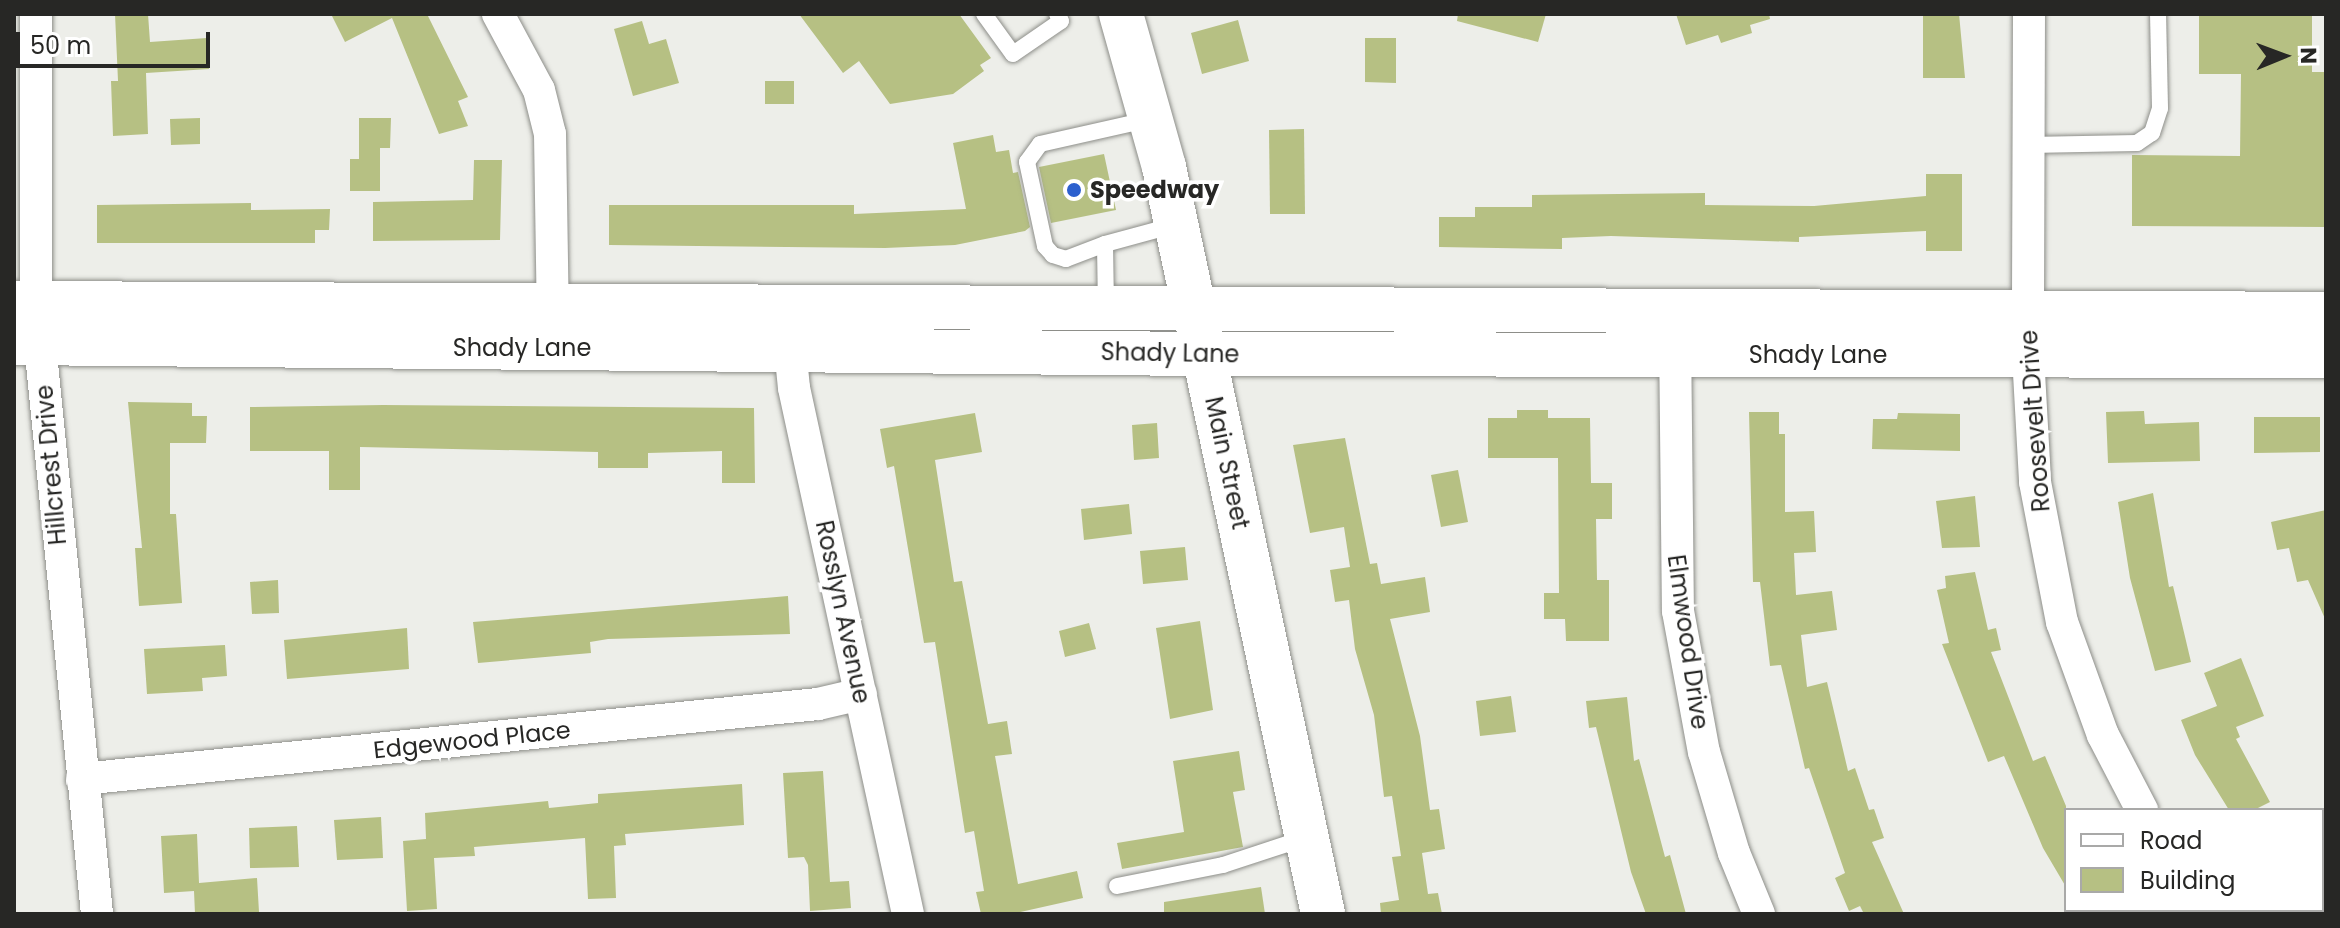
<!DOCTYPE html>
<html>
<head>
<meta charset="utf-8">
<style>
	body { margin:0 }
	#map { position:relative; width:2340px; height:928px; overflow:hidden; background:#edeee9; font-family:Poppins,sans-serif }
	div>[style] { position:absolute }
	.building>* { inset:0; background:#b6c083 }
	.roads { filter:drop-shadow(0 0 2px #8d8e89) drop-shadow(0 0 2px #8d8e89) }
	.lane>* { height:16px; margin:-8px; padding:0 8px; transform-origin:8px; border-radius:8px; background:#fff }
	.street>* { height:32px; margin:-16px; padding:0 16px; transform-origin:16px; border-radius:16px; background:#fff }
	.secondary>* { height:44px; margin:-22px; padding:0 22px; transform-origin:22px; border-radius:22px; background:#fff }
	.dots>* { width:22px; height:22px; translate:-50% -50%; box-sizing:border-box; border:4px solid #fff; border-radius:50% }
	span { translate:-50% -50%; white-space:nowrap; text-align:center; line-height:1.15; -webkit-text-stroke:7px #fff; paint-order:stroke }
	.poi-label { font-size:24px; color:#272725; font-weight:700 }
	.left { translate:0 -50%; text-align:left }
	.street-label { font-size:24px; color:#272725 }
	.frame { position:absolute; inset:0; border:16px solid #272725; pointer-events:none }
	.legend { position:absolute; left:2064px; top:808px; width:260px; height:104px; box-sizing:border-box; background:#fff; border:2px solid #a9a9a8; margin:0; padding:10px 14px; list-style:none; font-size:24px; color:#272725 }
	.legend li { display:flex; align-items:center; gap:16px; height:40px }
	.legend b { width:40px; border:2px solid #a9a9a8 }
	.north { position:absolute; left:2244px; top:16px; width:80px; height:80px; -webkit-text-stroke:6px #fff; paint-order:stroke; rotate:89deg; font-size:22px; font-weight:700; line-height:32px; text-align:center; color:#272725 }
	.north::after { content:''; display:block; margin:auto; width:28px; height:36px; background:#272725; clip-path:polygon(50% 0,100% 100%,50% 72%,0 100%) }
	.scale { position:absolute; left:16px; top:32px; width:194px; height:36px; box-sizing:border-box; border:4px solid #272725; border-top:0; padding-left:10px; font-size:24px; line-height:28px; white-space:nowrap; color:#272725; -webkit-text-stroke:6px #fff; paint-order:stroke }
</style>
</head>
<body>
<div id="map">
	<div class="building">
		<i style="clip-path:polygon(115px 14px,148px 14px,150px 42px,207px 38px,209px 69px,146px 73px,148px 134px,113px 136px,111px 81px,118px 81px)"></i>
		<i style="clip-path:polygon(331px 14px,427px 14px,468px 97px,458px 101px,468px 126px,439px 134px,392px 18px,345px 42px)"></i>
		<i style="clip-path:polygon(799px 14px,959px 14px,991px 58px,980px 65px,984px 71px,953px 94px,890px 104px,859px 61px,843px 73px)"></i>
		<i style="clip-path:polygon(1458px 14px,1546px 14px,1538px 42px,1457px 21px)"></i>
		<i style="clip-path:polygon(1676px 14px,1769px 14px,1770px 19px,1750px 25px,1752px 33px,1721px 43px,1718px 35px,1686px 45px)"></i>
		<i style="clip-path:polygon(1923px 14px,1959px 14px,1965px 78px,1923px 78px)"></i>
		<i style="clip-path:polygon(2199px 14px,2312px 14px,2312px 72px,2326px 72px,2326px 227px,2132px 226px,2132px 155px,2240px 156px,2241px 74px,2199px 74px)"></i>
		<i style="clip-path:polygon(1238px 20px,1249px 61px,1202px 74px,1191px 33px)"></i>
		<i style="clip-path:polygon(642px 21px,649px 44px,666px 39px,679px 83px,633px 96px,614px 29px)"></i>
		<i style="clip-path:polygon(1365px 38px,1396px 38px,1396px 83px,1365px 82px)"></i>
		<i style="clip-path:polygon(765px 81px,794px 81px,794px 104px,765px 104px)"></i>
		<i style="clip-path:polygon(200px 118px,200px 144px,171px 145px,170px 119px)"></i>
		<i style="clip-path:polygon(359px 118px,391px 118px,390px 148px,380px 148px,380px 191px,350px 191px,350px 159px,359px 159px)"></i>
		<i style="clip-path:polygon(1304px 129px,1305px 214px,1270px 214px,1269px 130px)"></i>
		<i style="clip-path:polygon(993px 135px,996px 152px,1009px 150px,1013px 173px,1018px 172px,1030px 227px,1025px 231px,955px 245px,885px 248px,609px 245px,609px 205px,854px 205px,854px 214px,966px 209px,953px 143px)"></i>
		<i style="clip-path:polygon(1104px 154px,1116px 210px,1051px 223px,1039px 167px)"></i>
		<i style="clip-path:polygon(474px 160px,502px 160px,500px 240px,373px 241px,373px 202px,473px 200px)"></i>
		<i style="clip-path:polygon(1926px 174px,1962px 174px,1962px 251px,1926px 251px,1926px 231px,1799px 237px,1799px 242px,1611px 236px,1562px 238px,1562px 249px,1439px 247px,1439px 217px,1475px 217px,1475px 207px,1532px 207px,1532px 195px,1705px 193px,1705px 205px,1814px 206px,1926px 196px)"></i>
		<i style="clip-path:polygon(251px 203px,251px 210px,330px 209px,329px 230px,315px 230px,315px 243px,97px 243px,97px 205px)"></i>
		<i style="clip-path:polygon(128px 402px,192px 403px,192px 416px,207px 416px,206px 443px,170px 443px,170px 514px,176px 514px,182px 603px,139px 606px,135px 548px,142px 548px)"></i>
		<i style="clip-path:polygon(383px 405px,754px 408px,755px 483px,722px 483px,722px 451px,648px 453px,648px 468px,598px 468px,598px 452px,360px 447px,360px 490px,329px 490px,329px 451px,250px 451px,250px 407px)"></i>
		<i style="clip-path:polygon(1517px 410px,1548px 410px,1548px 418px,1590px 418px,1591px 483px,1612px 483px,1612px 519px,1596px 519px,1597px 580px,1609px 580px,1609px 641px,1566px 641px,1565px 619px,1544px 619px,1544px 593px,1559px 593px,1558px 458px,1488px 458px,1488px 418px,1517px 418px)"></i>
		<i style="clip-path:polygon(2144px 411px,2145px 424px,2199px 422px,2200px 461px,2108px 463px,2106px 412px)"></i>
		<i style="clip-path:polygon(1749px 412px,1779px 412px,1779px 434px,1785px 434px,1785px 512px,1814px 511px,1816px 552px,1794px 553px,1796px 595px,1832px 591px,1837px 630px,1801px 635px,1807px 687px,1827px 682px,1848px 771px,1855px 768px,1869px 810px,1874px 809px,1884px 838px,1872px 842px,1904px 914px,1864px 914px,1860px 906px,1849px 911px,1835px 878px,1845px 873px,1809px 768px,1805px 769px,1781px 665px,1770px 666px,1760px 582px,1753px 582px)"></i>
		<i style="clip-path:polygon(975px 413px,982px 452px,935px 460px,954px 582px,962px 581px,988px 724px,1007px 721px,1012px 754px,995px 756px,1018px 884px,1077px 871px,1083px 898px,1012px 914px,981px 914px,976px 892px,984px 891px,974px 831px,965px 833px,935px 642px,924px 643px,894px 466px,887px 468px,880px 429px)"></i>
		<i style="clip-path:polygon(1898px 413px,1960px 414px,1960px 451px,1872px 449px,1873px 419px,1897px 419px)"></i>
		<i style="clip-path:polygon(2254px 417px,2320px 417px,2320px 452px,2254px 453px)"></i>
		<i style="clip-path:polygon(1157px 423px,1159px 458px,1134px 460px,1132px 425px)"></i>
		<i style="clip-path:polygon(1345px 438px,1370px 564px,1377px 563px,1381px 584px,1425px 577px,1430px 612px,1390px 619px,1420px 736px,1430px 810px,1439px 809px,1445px 849px,1422px 853px,1428px 894px,1438px 893px,1442px 914px,1381px 914px,1380px 903px,1399px 900px,1392px 857px,1401px 856px,1392px 796px,1384px 797px,1374px 715px,1355px 649px,1349px 600px,1335px 602px,1330px 570px,1350px 567px,1344px 527px,1310px 533px,1293px 445px)"></i>
		<i style="clip-path:polygon(1458px 470px,1468px 522px,1441px 527px,1431px 475px)"></i>
		<i style="clip-path:polygon(2153px 493px,2169px 587px,2173px 586px,2191px 662px,2155px 671px,2130px 578px,2118px 502px)"></i>
		<i style="clip-path:polygon(1975px 496px,1980px 547px,1942px 548px,1936px 501px)"></i>
		<i style="clip-path:polygon(1129px 504px,1132px 534px,1084px 540px,1081px 509px)"></i>
		<i style="clip-path:polygon(2326px 510px,2326px 621px,2308px 580px,2297px 582px,2289px 548px,2277px 550px,2271px 522px)"></i>
		<i style="clip-path:polygon(1185px 547px,1188px 580px,1143px 584px,1140px 551px)"></i>
		<i style="clip-path:polygon(1975px 572px,1988px 630px,1996px 628px,2001px 650px,1991px 652px,2033px 761px,2045px 756px,2066px 806px,2066px 887px,2043px 848px,2004px 756px,1988px 762px,1942px 644px,1949px 643px,1937px 590px,1946px 588px,1945px 576px)"></i>
		<i style="clip-path:polygon(278px 580px,279px 613px,252px 614px,250px 582px)"></i>
		<i style="clip-path:polygon(788px 596px,790px 634px,608px 639px,590px 642px,591px 653px,478px 663px,473px 622px)"></i>
		<i style="clip-path:polygon(1200px 621px,1213px 710px,1170px 719px,1156px 628px)"></i>
		<i style="clip-path:polygon(1089px 623px,1096px 649px,1065px 657px,1059px 631px)"></i>
		<i style="clip-path:polygon(407px 628px,409px 669px,287px 679px,284px 640px)"></i>
		<i style="clip-path:polygon(225px 645px,227px 676px,202px 678px,203px 691px,147px 694px,144px 649px)"></i>
		<i style="clip-path:polygon(2241px 658px,2264px 716px,2236px 727px,2240px 737px,2236px 739px,2270px 802px,2254px 810px,2229px 810px,2195px 755px,2181px 720px,2217px 706px,2204px 673px)"></i>
		<i style="clip-path:polygon(1511px 696px,1516px 732px,1480px 736px,1476px 701px)"></i>
		<i style="clip-path:polygon(1627px 697px,1634px 761px,1639px 759px,1665px 857px,1670px 855px,1686px 914px,1646px 914px,1631px 872px,1596px 727px,1589px 728px,1586px 701px)"></i>
		<i style="clip-path:polygon(1239px 751px,1245px 790px,1233px 792px,1243px 847px,1122px 869px,1117px 843px,1184px 832px,1173px 761px)"></i>
		<i style="clip-path:polygon(823px 771px,830px 882px,849px 881px,851px 908px,810px 911px,808px 865px,804px 857px,788px 858px,783px 773px)"></i>
		<i style="clip-path:polygon(742px 784px,744px 825px,625px 834px,626px 845px,614px 846px,616px 898px,588px 899px,585px 838px,474px 847px,475px 856px,434px 858px,437px 909px,407px 911px,403px 841px,426px 839px,425px 813px,548px 801px,549px 808px,598px 803px,598px 794px)"></i>
		<i style="clip-path:polygon(381px 817px,383px 858px,337px 860px,334px 820px)"></i>
		<i style="clip-path:polygon(297px 826px,299px 867px,250px 868px,249px 828px)"></i>
		<i style="clip-path:polygon(197px 834px,199px 883px,257px 878px,259px 912px,195px 914px,194px 891px,164px 893px,161px 836px)"></i>
		<i style="clip-path:polygon(1261px 887px,1265px 914px,1164px 914px,1164px 902px)"></i>
	</div>
	<div class="roads">
		<div class="lane">
			<i style="left:984px;top:14px;width:49px;rotate:54.1deg"></i>
			<i style="left:1013px;top:54px;width:58px;rotate:-34.5deg"></i>
			<i style="left:1061px;top:21px;width:8px;rotate:-120deg"></i>
			<i style="left:2028px;top:145px;width:109px;rotate:-1.1deg"></i>
			<i style="left:2137px;top:143px;width:18px;rotate:-34deg"></i>
			<i style="left:2152px;top:133px;width:26px;rotate:-72deg"></i>
			<i style="left:2160px;top:108px;width:94px;rotate:-91.2deg"></i>
			<i style="left:1105px;top:244px;width:42px;rotate:159deg"></i>
			<i style="left:1066px;top:259px;width:14px;rotate:-163deg"></i>
			<i style="left:1053px;top:255px;width:12px;rotate:-132deg"></i>
			<i style="left:1045px;top:246px;width:86px;rotate:-102.1deg"></i>
			<i style="left:1027px;top:162px;width:22px;rotate:-54deg"></i>
			<i style="left:1040px;top:144px;width:114px;rotate:-12.7deg"></i>
			<i style="left:1106px;top:308px;width:64px;rotate:-90.9deg"></i>
			<i style="left:1105px;top:244px;width:73px;rotate:-15.2deg"></i>
			<i style="left:1117px;top:886px;width:108px;rotate:-11.2deg"></i>
			<i style="left:1223px;top:865px;width:86px;rotate:-18.2deg"></i>
		</div>
		<div class="street">
			<i style="left:36px;top:14px;width:290px;rotate:90deg"></i>
			<i style="left:36px;top:304px;width:613px;rotate:84.29deg"></i>
			<i style="left:498px;top:14px;width:86px;rotate:61.7deg"></i>
			<i style="left:539px;top:90px;width:45px;rotate:76deg"></i>
			<i style="left:550px;top:134px;width:191px;rotate:89.1deg"></i>
			<i style="left:2029px;top:14px;width:341px;rotate:90.2deg"></i>
			<i style="left:2028px;top:355px;width:127px;rotate:86.8deg"></i>
			<i style="left:2035px;top:482px;width:143px;rotate:79.1deg"></i>
			<i style="left:2062px;top:622px;width:120px;rotate:70.1deg"></i>
			<i style="left:2103px;top:735px;width:85px;rotate:62.5deg"></i>
			<i style="left:788px;top:328px;width:60px;rotate:84.3deg"></i>
			<i style="left:794px;top:388px;width:538px;rotate:77.77deg"></i>
			<i style="left:1675px;top:332px;width:279px;rotate:89.4deg"></i>
			<i style="left:1678px;top:611px;width:143px;rotate:79.6deg"></i>
			<i style="left:1704px;top:752px;width:105px;rotate:73.5deg"></i>
			<i style="left:1734px;top:853px;width:66px;rotate:67.7deg"></i>
			<i style="left:82px;top:779px;width:740px;rotate:-5.82deg"></i>
			<i style="left:818px;top:704px;width:44px;rotate:-13.1deg"></i>
			<i style="left:2201px;top:910px;width:4px;rotate:63deg"></i>
		</div>
		<div class="secondary">
			<i style="left:1121px;top:14px;width:159px;rotate:74.3deg"></i>
			<i style="left:1164px;top:167px;width:764px;rotate:77.98deg"></i>
			<i style="left:14px;top:303px;width:2312px;rotate:0.27deg"></i>
			<i style="left:14px;top:343px;width:1190px;rotate:0.53deg"></i>
			<i style="left:1204px;top:354px;width:1122px;rotate:0.1deg"></i>
		</div>
	</div>
	<div class="dots">
		<i style="left:1074px;top:190px;background:#2c60ce"></i>
	</div>
	<div class="poi-label">
		<span class="left" style="left:1090px;top:190px">Speedway</span>
	</div>
	<div class="street-label">
		<span style="left:522px;top:348px">Shady Lane</span>
		<span style="left:1170px;top:353px;rotate:1deg">Shady Lane</span>
		<span style="left:1818px;top:355px">Shady Lane</span>
		<span style="left:2035px;top:421px;rotate:-94deg">Roosevelt Drive</span>
		<span style="left:1227px;top:463px;rotate:78deg">Main Street</span>
		<span style="left:51px;top:465px;rotate:-95deg">Hillcrest Drive</span>
		<span style="left:843px;top:612px;rotate:78deg">Rosslyn Avenue</span>
		<span style="left:1688px;top:642px;rotate:82deg">Elmwood Drive</span>
		<span style="left:472px;top:740px;rotate:-6deg">Edgewood Place</span>
	</div>
	<div class="frame"></div>
	<ul class="legend">
	<li><b style="height:10px;background:#fff"></b>Road</li>
	<li><b style="height:22px;background:#b6c083"></b>Building</li>
	</ul>
	<div class="north">N</div>
	<div class="scale">50 m</div>
</div>
</body>
</html>
